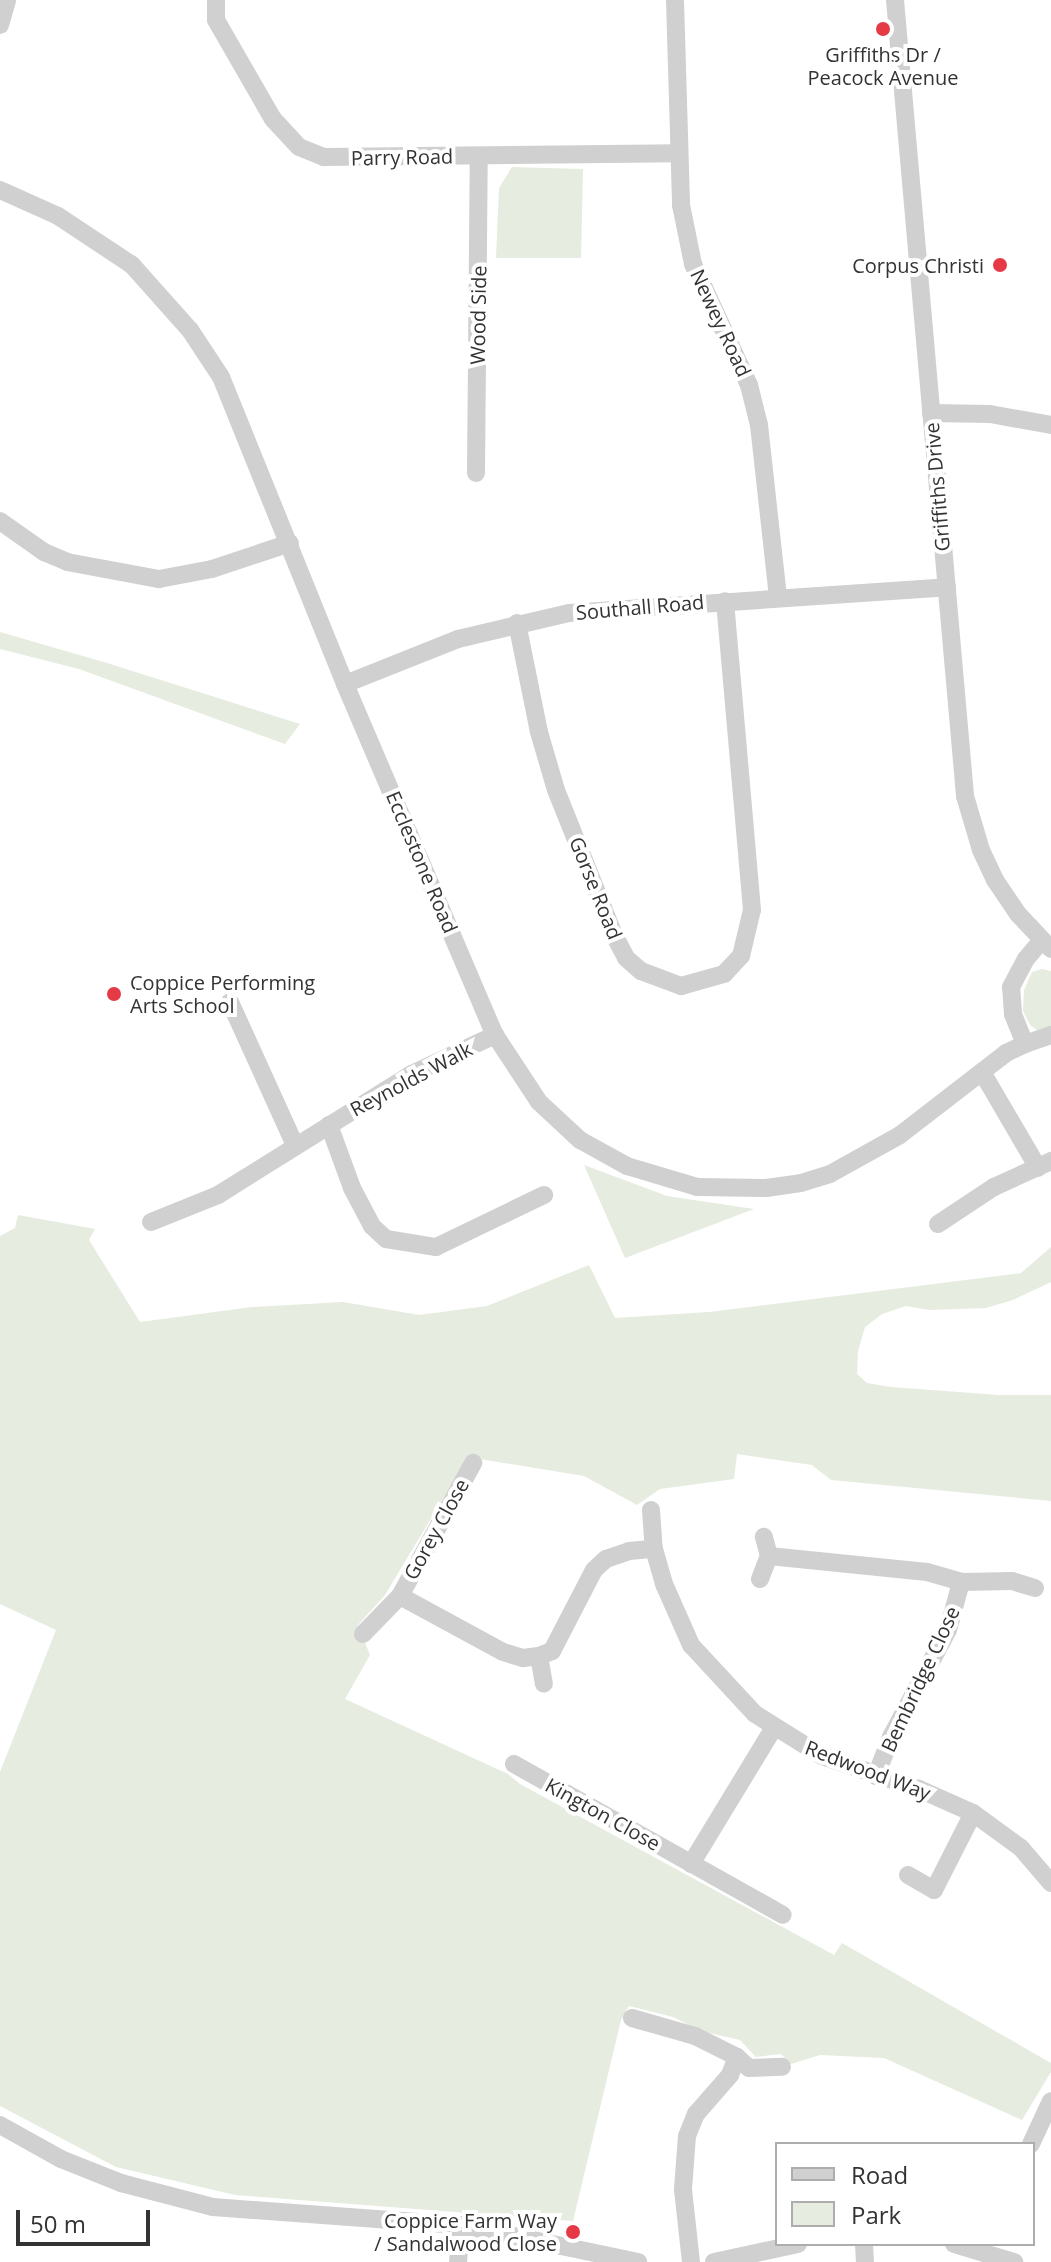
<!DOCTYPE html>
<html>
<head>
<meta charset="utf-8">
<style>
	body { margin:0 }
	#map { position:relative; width:1051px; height:2262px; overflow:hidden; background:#fff; font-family:"Open Sans",sans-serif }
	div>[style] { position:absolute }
	.green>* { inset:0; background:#e6ecdf }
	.minor>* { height:18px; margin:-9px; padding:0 9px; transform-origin:9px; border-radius:9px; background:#d0d0d0 }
	.dots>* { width:22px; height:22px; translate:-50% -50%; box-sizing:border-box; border:4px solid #fff; border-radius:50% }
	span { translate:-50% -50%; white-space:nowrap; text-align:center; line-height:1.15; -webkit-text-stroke:8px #fff; paint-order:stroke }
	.poi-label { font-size:20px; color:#333 }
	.right { translate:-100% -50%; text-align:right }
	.left { translate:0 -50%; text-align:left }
	.street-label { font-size:20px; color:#333 }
	.legend { position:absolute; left:775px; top:2142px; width:260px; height:104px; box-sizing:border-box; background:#fff; border:2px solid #adadad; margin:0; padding:10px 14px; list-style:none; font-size:24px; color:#333 }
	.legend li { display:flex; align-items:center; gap:16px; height:40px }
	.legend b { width:40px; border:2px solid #adadad }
	.scale { position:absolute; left:16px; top:2210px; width:134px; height:36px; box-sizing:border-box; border:4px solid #333; border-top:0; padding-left:10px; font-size:24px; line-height:28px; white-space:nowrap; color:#333; -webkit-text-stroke:6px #fff; paint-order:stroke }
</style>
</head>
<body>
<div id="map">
	<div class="green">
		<i style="clip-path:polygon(512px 167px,583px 169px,581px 258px,496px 258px,499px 188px)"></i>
		<i style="clip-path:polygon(0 632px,107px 663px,300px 724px,285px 744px,79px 669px,0 649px)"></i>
		<i style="clip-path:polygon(1042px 969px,1051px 971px,1051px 1027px,1038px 1031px,1030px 1025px,1023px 1011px,1024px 990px,1032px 972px)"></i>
		<i style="clip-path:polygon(584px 1165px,667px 1196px,754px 1209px,625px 1258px)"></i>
		<i style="clip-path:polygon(18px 1215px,95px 1229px,89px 1240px,140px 1322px,252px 1307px,343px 1302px,419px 1315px,487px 1306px,589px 1265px,615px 1318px,709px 1312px,1021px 1273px,1051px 1247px,1051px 1282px,1013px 1300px,986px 1308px,929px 1310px,906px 1306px,882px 1314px,865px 1327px,858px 1351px,857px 1374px,867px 1383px,891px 1387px,999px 1395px,1051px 1395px,1051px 1501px,831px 1480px,812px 1465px,737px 1454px,734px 1479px,660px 1489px,637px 1505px,584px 1476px,468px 1457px,385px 1595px,358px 1625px,370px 1655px,345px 1699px,508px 1774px,520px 1784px,834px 1955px,842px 1943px,1051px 2063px,1051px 2072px,1022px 2120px,884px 2058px,820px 2055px,791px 2064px,781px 2054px,756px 2057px,740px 2040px,701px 2031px,673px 2017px,629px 2006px,621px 2020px,573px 2221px,235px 2195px,116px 2167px,0 2106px,0 1772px,56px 1630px,0 1604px,0 1236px,15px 1228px)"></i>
	</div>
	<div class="minor">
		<i style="left:216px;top:0;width:20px;rotate:90deg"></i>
		<i style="left:216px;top:20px;width:114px;rotate:60.1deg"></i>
		<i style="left:273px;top:119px;width:38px;rotate:47deg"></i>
		<i style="left:299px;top:147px;width:27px;rotate:22deg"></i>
		<i style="left:324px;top:157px;width:355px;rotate:-0.6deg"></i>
		<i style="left:675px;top:0;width:205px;rotate:88.3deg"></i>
		<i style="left:681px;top:205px;width:60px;rotate:78.5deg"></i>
		<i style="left:693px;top:264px;width:133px;rotate:65.2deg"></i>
		<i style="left:749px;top:385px;width:41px;rotate:76deg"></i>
		<i style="left:759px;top:425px;width:172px;rotate:83.7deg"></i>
		<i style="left:895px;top:0;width:799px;rotate:84.97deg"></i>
		<i style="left:965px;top:796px;width:56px;rotate:73.5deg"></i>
		<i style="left:981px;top:850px;width:33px;rotate:65deg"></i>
		<i style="left:995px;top:880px;width:41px;rotate:55.9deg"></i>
		<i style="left:1018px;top:914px;width:48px;rotate:46.7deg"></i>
		<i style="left:0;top:25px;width:26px;rotate:-74deg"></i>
		<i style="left:0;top:190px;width:64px;rotate:24.1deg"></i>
		<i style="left:58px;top:216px;width:89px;rotate:33.5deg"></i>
		<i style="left:132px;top:265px;width:87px;rotate:48.3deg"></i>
		<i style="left:190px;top:330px;width:56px;rotate:56.6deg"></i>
		<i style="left:221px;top:377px;width:331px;rotate:68deg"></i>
		<i style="left:345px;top:684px;width:382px;rotate:66.9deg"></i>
		<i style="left:495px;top:1035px;width:80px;rotate:56.7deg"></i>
		<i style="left:539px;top:1102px;width:56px;rotate:42.8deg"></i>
		<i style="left:580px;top:1140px;width:54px;rotate:29deg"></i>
		<i style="left:627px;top:1166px;width:73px;rotate:16.7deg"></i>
		<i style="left:697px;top:1187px;width:69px;rotate:0.8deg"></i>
		<i style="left:766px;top:1188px;width:35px;rotate:-8deg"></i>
		<i style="left:801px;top:1183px;width:30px;rotate:-17deg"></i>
		<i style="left:830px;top:1174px;width:80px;rotate:-29.1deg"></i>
		<i style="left:900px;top:1135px;width:134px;rotate:-37.7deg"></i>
		<i style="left:1006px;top:1053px;width:21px;rotate:-25deg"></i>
		<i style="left:1025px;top:1044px;width:32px;rotate:-112deg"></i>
		<i style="left:1013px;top:1014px;width:27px;rotate:-94deg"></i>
		<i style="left:1011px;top:987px;width:32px;rotate:-62deg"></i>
		<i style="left:1026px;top:959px;width:23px;rotate:-50deg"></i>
		<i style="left:931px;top:413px;width:59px;rotate:1deg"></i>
		<i style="left:990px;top:414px;width:62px;rotate:10.2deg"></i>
		<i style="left:476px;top:473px;width:316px;rotate:-89.5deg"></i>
		<i style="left:0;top:521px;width:54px;rotate:35.2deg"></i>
		<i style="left:44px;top:552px;width:25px;rotate:23deg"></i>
		<i style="left:67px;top:562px;width:94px;rotate:10.5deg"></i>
		<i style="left:159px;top:579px;width:54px;rotate:-10.7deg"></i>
		<i style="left:212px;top:569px;width:82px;rotate:-18.4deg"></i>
		<i style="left:517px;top:623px;width:111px;rotate:78.6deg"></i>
		<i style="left:539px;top:732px;width:60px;rotate:73.7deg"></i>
		<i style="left:556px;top:790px;width:156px;rotate:68.2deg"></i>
		<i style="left:614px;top:935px;width:26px;rotate:62deg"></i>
		<i style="left:626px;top:958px;width:20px;rotate:41deg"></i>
		<i style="left:641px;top:971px;width:43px;rotate:20.6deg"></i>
		<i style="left:681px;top:986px;width:45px;rotate:-15.6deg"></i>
		<i style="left:724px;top:974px;width:25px;rotate:-47deg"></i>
		<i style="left:741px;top:956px;width:47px;rotate:-76.6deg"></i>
		<i style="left:752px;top:910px;width:310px;rotate:-95deg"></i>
		<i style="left:345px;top:684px;width:122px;rotate:-21.7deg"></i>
		<i style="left:458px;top:639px;width:114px;rotate:-13.2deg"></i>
		<i style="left:569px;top:613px;width:379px;rotate:-3.9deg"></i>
		<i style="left:230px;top:1002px;width:157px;rotate:65.6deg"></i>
		<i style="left:1025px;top:1044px;width:28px;rotate:-19deg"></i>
		<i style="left:982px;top:1072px;width:111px;rotate:59.7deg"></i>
		<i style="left:329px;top:1125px;width:67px;rotate:69.9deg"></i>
		<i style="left:352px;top:1188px;width:43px;rotate:62.2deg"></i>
		<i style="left:372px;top:1226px;width:19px;rotate:43deg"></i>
		<i style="left:386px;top:1239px;width:51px;rotate:9.1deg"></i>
		<i style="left:436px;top:1247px;width:120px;rotate:-25.7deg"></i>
		<i style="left:151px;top:1222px;width:72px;rotate:-21.9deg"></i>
		<i style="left:218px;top:1195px;width:229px;rotate:-32deg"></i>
		<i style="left:412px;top:1074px;width:92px;rotate:-25.2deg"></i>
		<i style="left:938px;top:1224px;width:67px;rotate:-33.5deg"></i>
		<i style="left:994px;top:1187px;width:63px;rotate:-24.5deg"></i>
		<i style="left:651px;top:1510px;width:39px;rotate:86deg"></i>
		<i style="left:654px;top:1549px;width:36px;rotate:74deg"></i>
		<i style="left:664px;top:1584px;width:67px;rotate:66.1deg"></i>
		<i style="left:691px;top:1645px;width:94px;rotate:47.2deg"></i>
		<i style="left:755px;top:1714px;width:79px;rotate:32.1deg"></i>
		<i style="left:822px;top:1756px;width:102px;rotate:18.8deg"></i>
		<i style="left:919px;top:1789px;width:59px;rotate:24deg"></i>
		<i style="left:973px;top:1813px;width:59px;rotate:36.1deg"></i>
		<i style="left:1021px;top:1848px;width:46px;rotate:49.4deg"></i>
		<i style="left:769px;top:1556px;width:159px;rotate:5.8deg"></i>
		<i style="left:927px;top:1572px;width:35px;rotate:16deg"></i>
		<i style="left:961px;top:1582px;width:51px;rotate:-1.1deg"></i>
		<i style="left:1012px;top:1581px;width:24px;rotate:17deg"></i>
		<i style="left:760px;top:1579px;width:25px;rotate:-69deg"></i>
		<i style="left:769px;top:1556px;width:20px;rotate:-105deg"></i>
		<i style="left:400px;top:1596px;width:117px;rotate:28.5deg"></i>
		<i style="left:503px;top:1652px;width:21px;rotate:17deg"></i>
		<i style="left:523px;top:1658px;width:16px;rotate:-7deg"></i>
		<i style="left:539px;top:1656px;width:14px;rotate:-21deg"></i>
		<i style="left:552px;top:1651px;width:91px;rotate:-62.6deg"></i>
		<i style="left:594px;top:1570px;width:16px;rotate:-43deg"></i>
		<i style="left:606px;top:1559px;width:24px;rotate:-19deg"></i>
		<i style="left:629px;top:1551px;width:25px;rotate:-5deg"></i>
		<i style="left:363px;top:1634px;width:53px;rotate:-45.8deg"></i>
		<i style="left:400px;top:1596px;width:152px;rotate:-61.2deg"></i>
		<i style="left:539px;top:1656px;width:28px;rotate:80deg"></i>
		<i style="left:514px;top:1764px;width:308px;rotate:29.3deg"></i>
		<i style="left:876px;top:1776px;width:42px;rotate:-69deg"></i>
		<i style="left:891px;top:1737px;width:121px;rotate:-62deg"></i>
		<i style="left:948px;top:1630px;width:50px;rotate:-74.8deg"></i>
		<i style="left:691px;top:1864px;width:158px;rotate:-58.7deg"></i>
		<i style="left:908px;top:1875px;width:30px;rotate:30deg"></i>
		<i style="left:934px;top:1890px;width:86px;rotate:-63.1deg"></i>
		<i style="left:632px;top:2018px;width:66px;rotate:15.9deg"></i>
		<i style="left:695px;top:2036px;width:47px;rotate:26.6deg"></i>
		<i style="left:737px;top:2057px;width:16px;rotate:43deg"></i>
		<i style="left:749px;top:2068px;width:33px;rotate:-2deg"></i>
		<i style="left:0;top:2125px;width:70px;rotate:29.1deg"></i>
		<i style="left:61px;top:2159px;width:65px;rotate:21.8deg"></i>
		<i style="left:121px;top:2183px;width:95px;rotate:14.6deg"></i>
		<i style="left:213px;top:2207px;width:249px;rotate:4.2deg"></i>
		<i style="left:461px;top:2225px;width:181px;rotate:11.8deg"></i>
		<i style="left:1031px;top:2144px;width:47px;rotate:-65.1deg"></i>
		<i style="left:864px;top:2244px;width:18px;rotate:87deg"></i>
		<i style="left:954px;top:2244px;width:63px;rotate:16.7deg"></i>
		<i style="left:458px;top:2262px;width:37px;rotate:-85deg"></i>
		<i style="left:691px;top:2262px;width:73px;rotate:-96.3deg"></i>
		<i style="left:683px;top:2189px;width:53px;rotate:-85.7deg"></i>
		<i style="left:687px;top:2136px;width:24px;rotate:-68deg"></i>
		<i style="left:696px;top:2114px;width:52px;rotate:-48.9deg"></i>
		<i style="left:730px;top:2075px;width:19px;rotate:-69deg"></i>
		<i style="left:714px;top:2262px;width:86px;rotate:-12.1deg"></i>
	</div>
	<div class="dots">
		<i style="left:883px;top:29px;background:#e63946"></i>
		<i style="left:1000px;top:265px;background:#e63946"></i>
		<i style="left:114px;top:994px;background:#e63946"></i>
		<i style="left:573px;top:2232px;background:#e63946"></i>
	</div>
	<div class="poi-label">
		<span style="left:883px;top:66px">Griffiths Dr /<br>Peacock Avenue</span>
		<span class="right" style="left:984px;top:265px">Corpus Christi</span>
		<span class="left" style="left:130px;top:994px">Coppice Performing<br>Arts School</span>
		<span class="right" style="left:557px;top:2232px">Coppice Farm Way<br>/ Sandalwood Close</span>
	</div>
	<div class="street-label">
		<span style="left:402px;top:157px;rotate:-1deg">Parry Road</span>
		<span style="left:478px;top:315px;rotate:-89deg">Wood Side</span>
		<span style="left:721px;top:323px;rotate:65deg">Newey Road</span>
		<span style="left:937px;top:487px;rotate:-95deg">Griffiths Drive</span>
		<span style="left:640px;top:607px;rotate:-5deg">Southall Road</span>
		<span style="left:422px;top:862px;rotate:67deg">Ecclestone Road</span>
		<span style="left:596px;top:888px;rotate:68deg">Gorse Road</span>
		<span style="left:411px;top:1079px;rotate:-28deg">Reynolds Walk</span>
		<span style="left:436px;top:1529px;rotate:-61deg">Gorey Close</span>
		<span style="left:920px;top:1679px;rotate:-65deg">Bembridge Close</span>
		<span style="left:868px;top:1770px;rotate:21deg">Redwood Way</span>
		<span style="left:603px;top:1814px;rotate:29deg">Kington Close</span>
	</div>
	<ul class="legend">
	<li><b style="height:10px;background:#d0d0d0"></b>Road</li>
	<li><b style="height:22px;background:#e6ecdf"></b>Park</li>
	</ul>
	<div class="scale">50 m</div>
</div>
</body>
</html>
